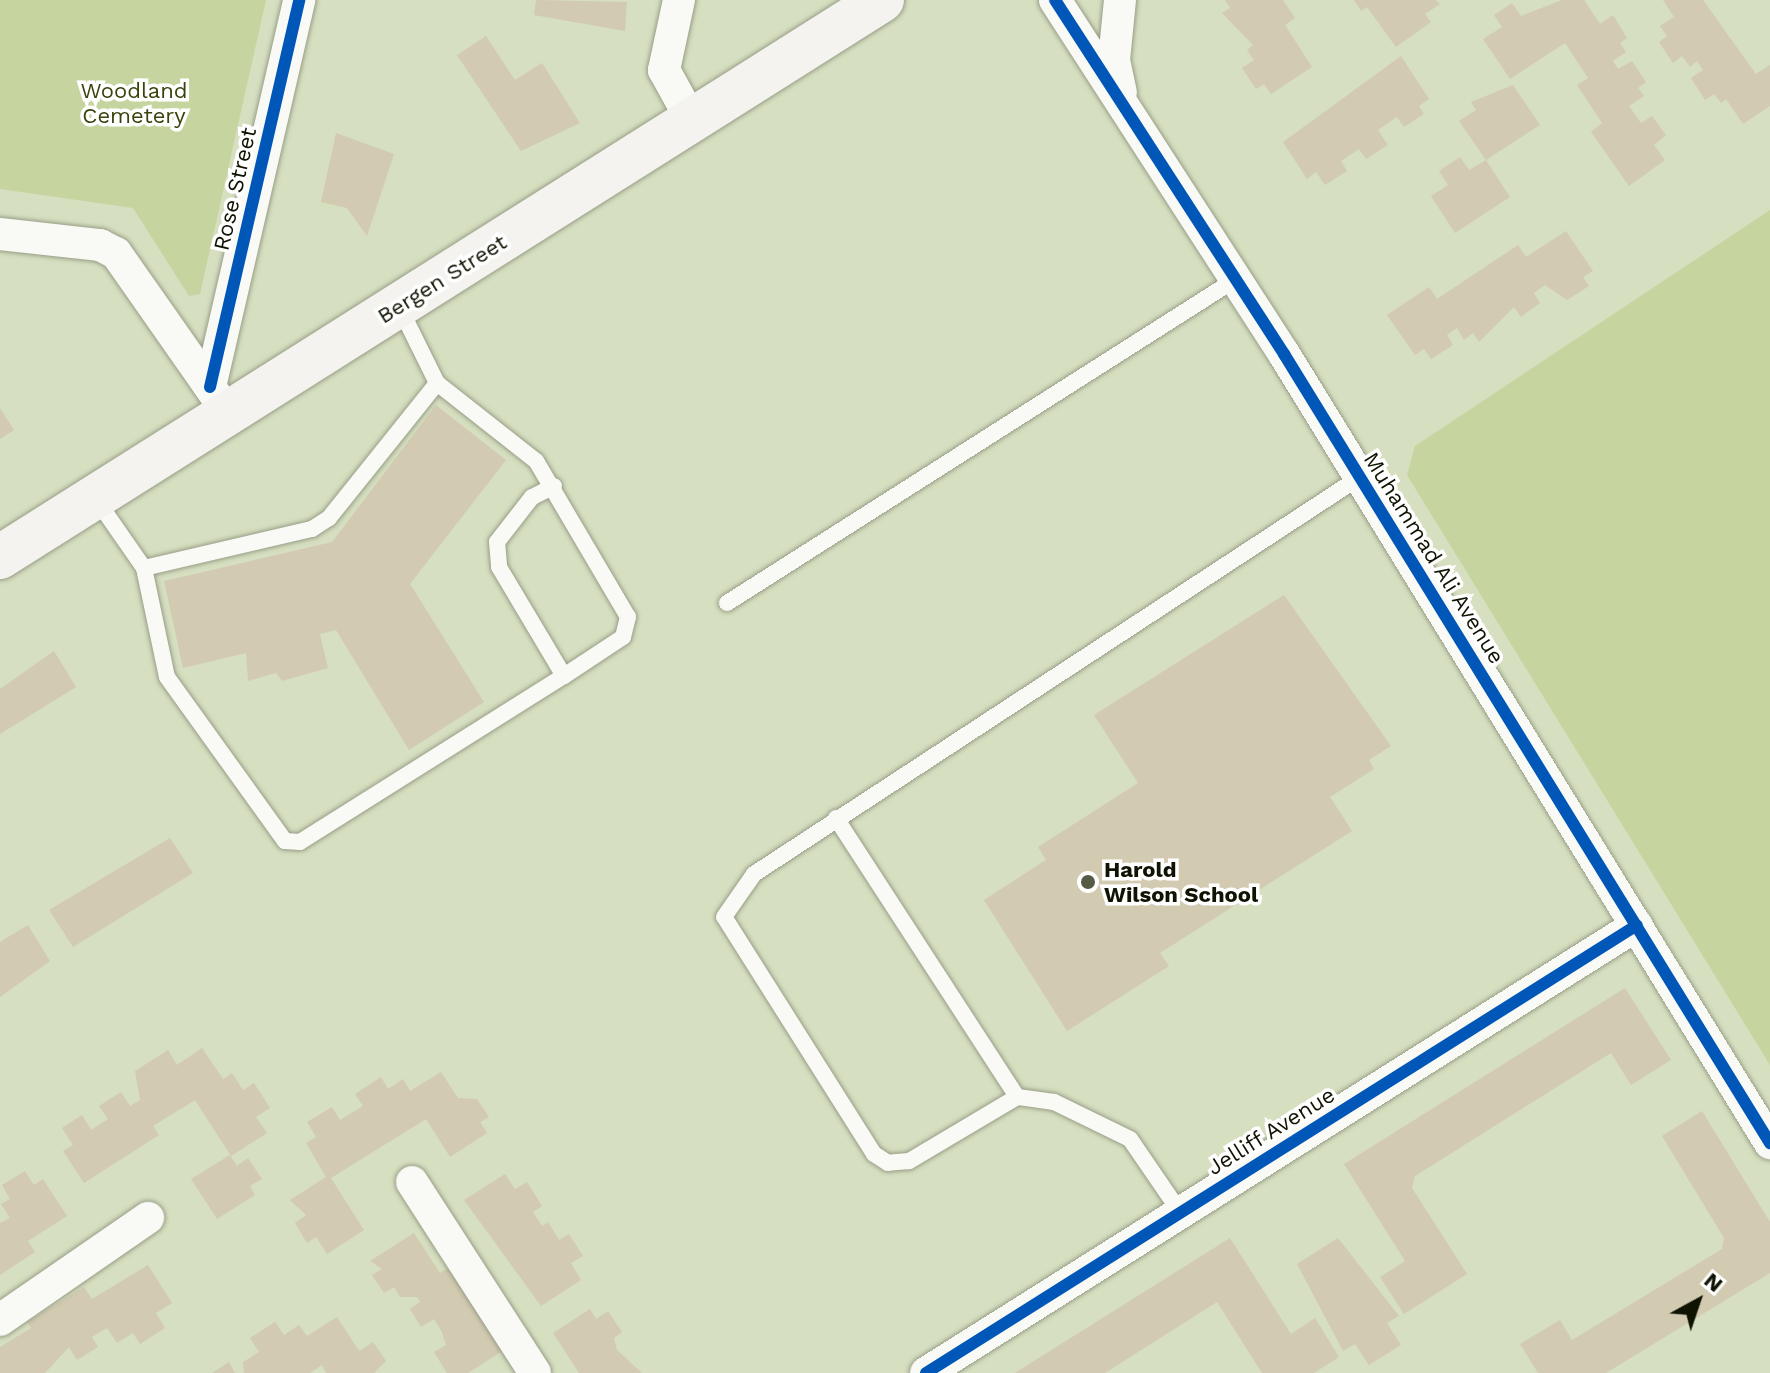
<!DOCTYPE html>
<html>
<head>
<meta charset="utf-8">
<style>
	body { margin:0 }
	#map { position:relative; width:1770px; height:1373px; overflow:hidden; background:#d6dfc0; font-family:"Work Sans",sans-serif }
	div>[style] { position:absolute }
	.green>* { inset:0; background:#c6d59f }
	.building>* { inset:0; background:#d2cab1 }
	.roads { filter:drop-shadow(0 0 2px #989e86) drop-shadow(0 0 2px #989e86) }
	.service>* { height:16px; margin:-8px; padding:0 8px; transform-origin:8px; border-radius:8px; background:#f9faf6 }
	.minor>* { height:32px; margin:-16px; padding:0 16px; transform-origin:16px; border-radius:16px; background:#f9faf6 }
	.secondary>* { height:44px; margin:-22px; padding:0 22px; transform-origin:22px; border-radius:22px; background:#f5f3f0 }
	.cycleway>* { height:12px; margin:-6px; padding:0 6px; transform-origin:6px; border-radius:6px; background:#0057b8 }
	.dots>* { width:22px; height:22px; translate:-50% -50%; box-sizing:border-box; border:4px solid #fff; border-radius:50% }
	span { translate:-50% -50%; white-space:nowrap; text-align:center; line-height:1.15; -webkit-text-stroke:7px #fff; paint-order:stroke }
	.park-label { font-size:22px; color:#37430b }
	.street-label { font-size:22px; color:#0f1402 }
	.poi-label { font-size:22px; color:#0f1402; font-weight:700 }
	.left { translate:0 -50%; text-align:left }
	.north { position:absolute; left:1658px; top:1261px; width:80px; height:80px; -webkit-text-stroke:6px #fff; paint-order:stroke; rotate:40deg; font-size:22px; font-weight:700; line-height:32px; text-align:center; color:#0f1402 }
	.north::after { content:''; display:block; margin:auto; width:28px; height:36px; background:#0f1402; clip-path:polygon(50% 0,100% 100%,50% 72%,0 100%) }
</style>
</head>
<body>
<div id="map">
	<div class="green">
		<i style="clip-path:polygon(0 0,266px 0,200px 294px,189px 296px,133px 208px,0 189px)"></i>
		<i style="clip-path:polygon(1770px 210px,1770px 1065px,1407px 475px,1415px 446px)"></i>
	</div>
	<div class="building">
		<i style="clip-path:polygon(536px 0,627px 2px,625px 31px,534px 15px)"></i>
		<i style="clip-path:polygon(1225px 0,1283px 0,1295px 18px,1285px 25px,1312px 67px,1271px 94px,1264px 84px,1256px 89px,1242px 68px,1254px 60px,1247px 50px,1253px 45px,1222px 13px,1230px 8px)"></i>
		<i style="clip-path:polygon(1354px 0,1436px 0,1440px 4px,1425px 14px,1431px 22px,1396px 47px,1367px 7px,1361px 11px)"></i>
		<i style="clip-path:polygon(1562px 0,1584px 0,1600px 24px,1613px 15px,1627px 38px,1620px 43px,1626px 52px,1613px 61px,1618px 69px,1632px 61px,1646px 82px,1638px 88px,1644px 96px,1629px 106px,1641px 123px,1652px 116px,1666px 135px,1654px 145px,1665px 160px,1629px 186px,1591px 132px,1602px 123px,1577px 85px,1588px 78px,1565px 43px,1510px 79px,1483px 39px,1502px 27px,1494px 15px,1512px 3px,1521px 16px)"></i>
		<i style="clip-path:polygon(1663px 0,1703px 0,1756px 74px,1770px 65px,1770px 106px,1743px 124px,1726px 99px,1721px 103px,1714px 94px,1705px 100px,1691px 78px,1703px 70px,1697px 61px,1690px 67px,1682px 56px,1673px 63px,1659px 42px,1667px 36px,1660px 26px,1674px 17px)"></i>
		<i style="clip-path:polygon(486px 36px,515px 80px,542px 63px,580px 123px,521px 151px,457px 55px)"></i>
		<i style="clip-path:polygon(1401px 56px,1429px 99px,1419px 106px,1424px 114px,1404px 127px,1397px 117px,1378px 130px,1388px 145px,1366px 159px,1359px 149px,1341px 161px,1347px 171px,1325px 185px,1316px 172px,1307px 179px,1283px 142px)"></i>
		<i style="clip-path:polygon(1513px 85px,1540px 125px,1486px 160px,1459px 121px,1476px 110px,1471px 102px)"></i>
		<i style="clip-path:polygon(336px 133px,394px 154px,367px 236px,347px 208px,321px 202px)"></i>
		<i style="clip-path:polygon(1460px 157px,1469px 170px,1486px 160px,1510px 197px,1455px 233px,1431px 196px,1448px 185px,1439px 171px)"></i>
		<i style="clip-path:polygon(1566px 231px,1593px 271px,1583px 277px,1589px 286px,1567px 300px,1545px 285px,1534px 293px,1540px 303px,1521px 317px,1514px 307px,1479px 342px,1473px 333px,1464px 340px,1457px 328px,1447px 335px,1453px 345px,1431px 359px,1424px 349px,1415px 355px,1387px 315px,1429px 287px,1437px 299px,1518px 245px,1526px 257px)"></i>
		<i style="clip-path:polygon(436px 405px,506px 460px,410px 584px,484px 702px,409px 750px,336px 630px,320px 634px,328px 668px,282px 681px,276px 673px,248px 681px,246px 653px,183px 668px,164px 581px,332px 542px)"></i>
		<i style="clip-path:polygon(0 408px,14px 430px,0 439px)"></i>
		<i style="clip-path:polygon(1284px 595px,1391px 746px,1369px 760px,1374px 769px,1330px 797px,1352px 831px,1160px 953px,1169px 966px,1067px 1031px,984px 900px,1046px 860px,1038px 847px,1138px 783px,1094px 715px)"></i>
		<i style="clip-path:polygon(54px 651px,76px 687px,0 734px,0 689px)"></i>
		<i style="clip-path:polygon(170px 838px,193px 873px,73px 947px,49px 910px)"></i>
		<i style="clip-path:polygon(28px 925px,50px 961px,0 997px,0 942px)"></i>
		<i style="clip-path:polygon(1625px 988px,1671px 1060px,1631px 1085px,1611px 1053px,1415px 1176px,1412px 1188px,1467px 1274px,1404px 1314px,1380px 1277px,1405px 1261px,1344px 1164px)"></i>
		<i style="clip-path:polygon(202px 1048px,223px 1079px,232px 1073px,243px 1090px,254px 1083px,270px 1108px,256px 1117px,267px 1133px,231px 1156px,195px 1100px,153px 1126px,159px 1135px,84px 1183px,63px 1151px,73px 1145px,62px 1128px,82px 1115px,91px 1130px,108px 1119px,99px 1106px,121px 1092px,130px 1106px,140px 1100px,135px 1071px,168px 1050px,177px 1065px)"></i>
		<i style="clip-path:polygon(441px 1072px,458px 1098px,477px 1099px,489px 1117px,480px 1122px,487px 1133px,450px 1157px,426px 1119px,331px 1178px,364px 1230px,327px 1254px,316px 1237px,307px 1243px,295px 1223px,306px 1215px,290px 1200px,326px 1177px,306px 1143px,316px 1137px,307px 1122px,332px 1107px,340px 1120px,363px 1106px,355px 1094px,381px 1077px,388px 1089px,403px 1079px,410px 1091px)"></i>
		<i style="clip-path:polygon(1702px 1111px,1770px 1222px,1770px 1273px,1606px 1373px,1538px 1373px,1520px 1344px,1560px 1320px,1572px 1340px,1722px 1249px,1724px 1238px,1662px 1136px)"></i>
		<i style="clip-path:polygon(230px 1155px,237px 1166px,248px 1158px,262px 1179px,250px 1186px,255px 1195px,217px 1219px,191px 1179px)"></i>
		<i style="clip-path:polygon(25px 1171px,34px 1185px,43px 1179px,67px 1216px,28px 1241px,35px 1252px,0 1275px,0 1223px,10px 1218px,1px 1204px,10px 1199px,2px 1185px)"></i>
		<i style="clip-path:polygon(505px 1174px,515px 1189px,527px 1182px,542px 1206px,533px 1212px,542px 1226px,548px 1222px,559px 1240px,569px 1234px,583px 1256px,571px 1263px,581px 1280px,541px 1306px,464px 1200px)"></i>
		<i style="clip-path:polygon(414px 1233px,440px 1273px,451px 1266px,504px 1350px,468px 1373px,447px 1373px,434px 1352px,446px 1345px,442px 1332px,434px 1319px,421px 1327px,410px 1309px,420px 1302px,417px 1297px,400px 1297px,394px 1287px,384px 1293px,372px 1275px,382px 1269px,370px 1261px)"></i>
		<i style="clip-path:polygon(1230px 1238px,1291px 1334px,1315px 1318px,1339px 1357px,1314px 1373px,1262px 1373px,1217px 1302px,1105px 1373px,1015px 1373px)"></i>
		<i style="clip-path:polygon(1338px 1238px,1399px 1316px,1387px 1323px,1401px 1345px,1369px 1365px,1355px 1344px,1343px 1351px,1297px 1264px)"></i>
		<i style="clip-path:polygon(148px 1265px,172px 1303px,156px 1313px,165px 1328px,140px 1344px,133px 1333px,117px 1343px,107px 1328px,92px 1337px,98px 1347px,77px 1360px,69px 1347px,45px 1373px,0 1373px,0 1347px,31px 1328px,27px 1322px,84px 1287px,92px 1299px)"></i>
		<i style="clip-path:polygon(590px 1309px,596px 1319px,608px 1311px,622px 1332px,614px 1338px,617px 1350px,642px 1373px,579px 1373px,553px 1333px)"></i>
		<i style="clip-path:polygon(337px 1317px,359px 1351px,373px 1342px,386px 1361px,374px 1373px,326px 1373px,322px 1365px,310px 1373px,244px 1373px,243px 1362px,259px 1352px,250px 1338px,275px 1322px,284px 1335px,299px 1325px,307px 1336px)"></i>
		<i style="clip-path:polygon(229px 1362px,235px 1373px,212px 1373px)"></i>
	</div>
	<div class="roads">
		<div class="service">
			<i style="left:554px;top:486px;width:25px;rotate:153deg"></i>
			<i style="left:532px;top:497px;width:57px;rotate:127.9deg"></i>
			<i style="left:497px;top:542px;width:25px;rotate:85deg"></i>
			<i style="left:499px;top:567px;width:127px;rotate:59.2deg"></i>
			<i style="left:96px;top:499px;width:84px;rotate:55.2deg"></i>
			<i style="left:144px;top:568px;width:111px;rotate:78.1deg"></i>
			<i style="left:167px;top:677px;width:202px;rotate:54.3deg"></i>
			<i style="left:285px;top:841px;width:15px;rotate:4deg"></i>
			<i style="left:300px;top:842px;width:312px;rotate:-32.2deg"></i>
			<i style="left:564px;top:676px;width:71px;rotate:-33.5deg"></i>
			<i style="left:623px;top:637px;width:21px;rotate:-76deg"></i>
			<i style="left:628px;top:617px;width:181px;rotate:-120.5deg"></i>
			<i style="left:536px;top:461px;width:126px;rotate:-141.8deg"></i>
			<i style="left:437px;top:383px;width:84px;rotate:-116.3deg"></i>
			<i style="left:144px;top:568px;width:172px;rotate:-13.1deg"></i>
			<i style="left:312px;top:529px;width:20px;rotate:-33deg"></i>
			<i style="left:329px;top:518px;width:173px;rotate:-51.3deg"></i>
			<i style="left:727px;top:603px;width:603px;rotate:-32.48deg"></i>
			<i style="left:836px;top:818px;width:333px;rotate:57deg"></i>
			<i style="left:1180px;top:1212px;width:88px;rotate:-124.4deg"></i>
			<i style="left:1130px;top:1139px;width:85px;rotate:-154deg"></i>
			<i style="left:1054px;top:1102px;width:37px;rotate:-172deg"></i>
			<i style="left:1017px;top:1097px;width:126px;rotate:149.3deg"></i>
			<i style="left:909px;top:1161px;width:21px;rotate:175deg"></i>
			<i style="left:888px;top:1163px;width:17px;rotate:-147deg"></i>
			<i style="left:874px;top:1154px;width:280px;rotate:-122.3deg"></i>
			<i style="left:724px;top:917px;width:52px;rotate:-55.1deg"></i>
			<i style="left:754px;top:874px;width:724px;rotate:-33.23deg"></i>
		</div>
		<div class="minor">
			<i style="left:679px;top:0;width:72px;rotate:102.1deg"></i>
			<i style="left:664px;top:70px;width:58px;rotate:61.2deg"></i>
			<i style="left:1055px;top:0;width:422px;rotate:57.1deg"></i>
			<i style="left:1284px;top:354px;width:927px;rotate:58.37deg"></i>
			<i style="left:1120px;top:0;width:60px;rotate:95.7deg"></i>
			<i style="left:1114px;top:60px;width:33px;rotate:78deg"></i>
			<i style="left:0;top:234px;width:101px;rotate:6.3deg"></i>
			<i style="left:100px;top:245px;width:18px;rotate:27deg"></i>
			<i style="left:116px;top:253px;width:176px;rotate:55deg"></i>
			<i style="left:210px;top:387px;width:397px;rotate:-77deg"></i>
			<i style="left:412px;top:1182px;width:227px;rotate:57.2deg"></i>
			<i style="left:0;top:1320px;width:180px;rotate:-34.6deg"></i>
			<i style="left:926px;top:1373px;width:840px;rotate:-32.21deg"></i>
		</div>
		<div class="secondary">
			<i style="left:0;top:557px;width:1043px;rotate:-32.27deg"></i>
		</div>
	</div>
	<div class="cycleway">
		<i style="left:1055px;top:0;width:422px;rotate:57.1deg"></i>
		<i style="left:1284px;top:354px;width:927px;rotate:58.37deg"></i>
		<i style="left:210px;top:387px;width:397px;rotate:-77deg"></i>
		<i style="left:926px;top:1373px;width:840px;rotate:-32.21deg"></i>
	</div>
	<div class="dots">
		<i style="left:1088px;top:882px;background:#555b44"></i>
	</div>
	<div class="park-label">
		<span style="left:134px;top:103px">Woodland<br>Cemetery</span>
	</div>
	<div class="street-label">
		<span style="left:235px;top:189px;rotate:-77deg">Rose Street</span>
		<span style="left:442px;top:279px;rotate:-32deg">Bergen Street</span>
		<span style="left:1434px;top:558px;rotate:58deg">Muhammad Ali Avenue</span>
		<span style="left:1271px;top:1131px;rotate:-32deg">Jelliff Avenue</span>
	</div>
	<div class="poi-label">
		<span class="left" style="left:1104px;top:882px">Harold<br>Wilson School</span>
	</div>
	<div class="north">N</div>
</div>
</body>
</html>
